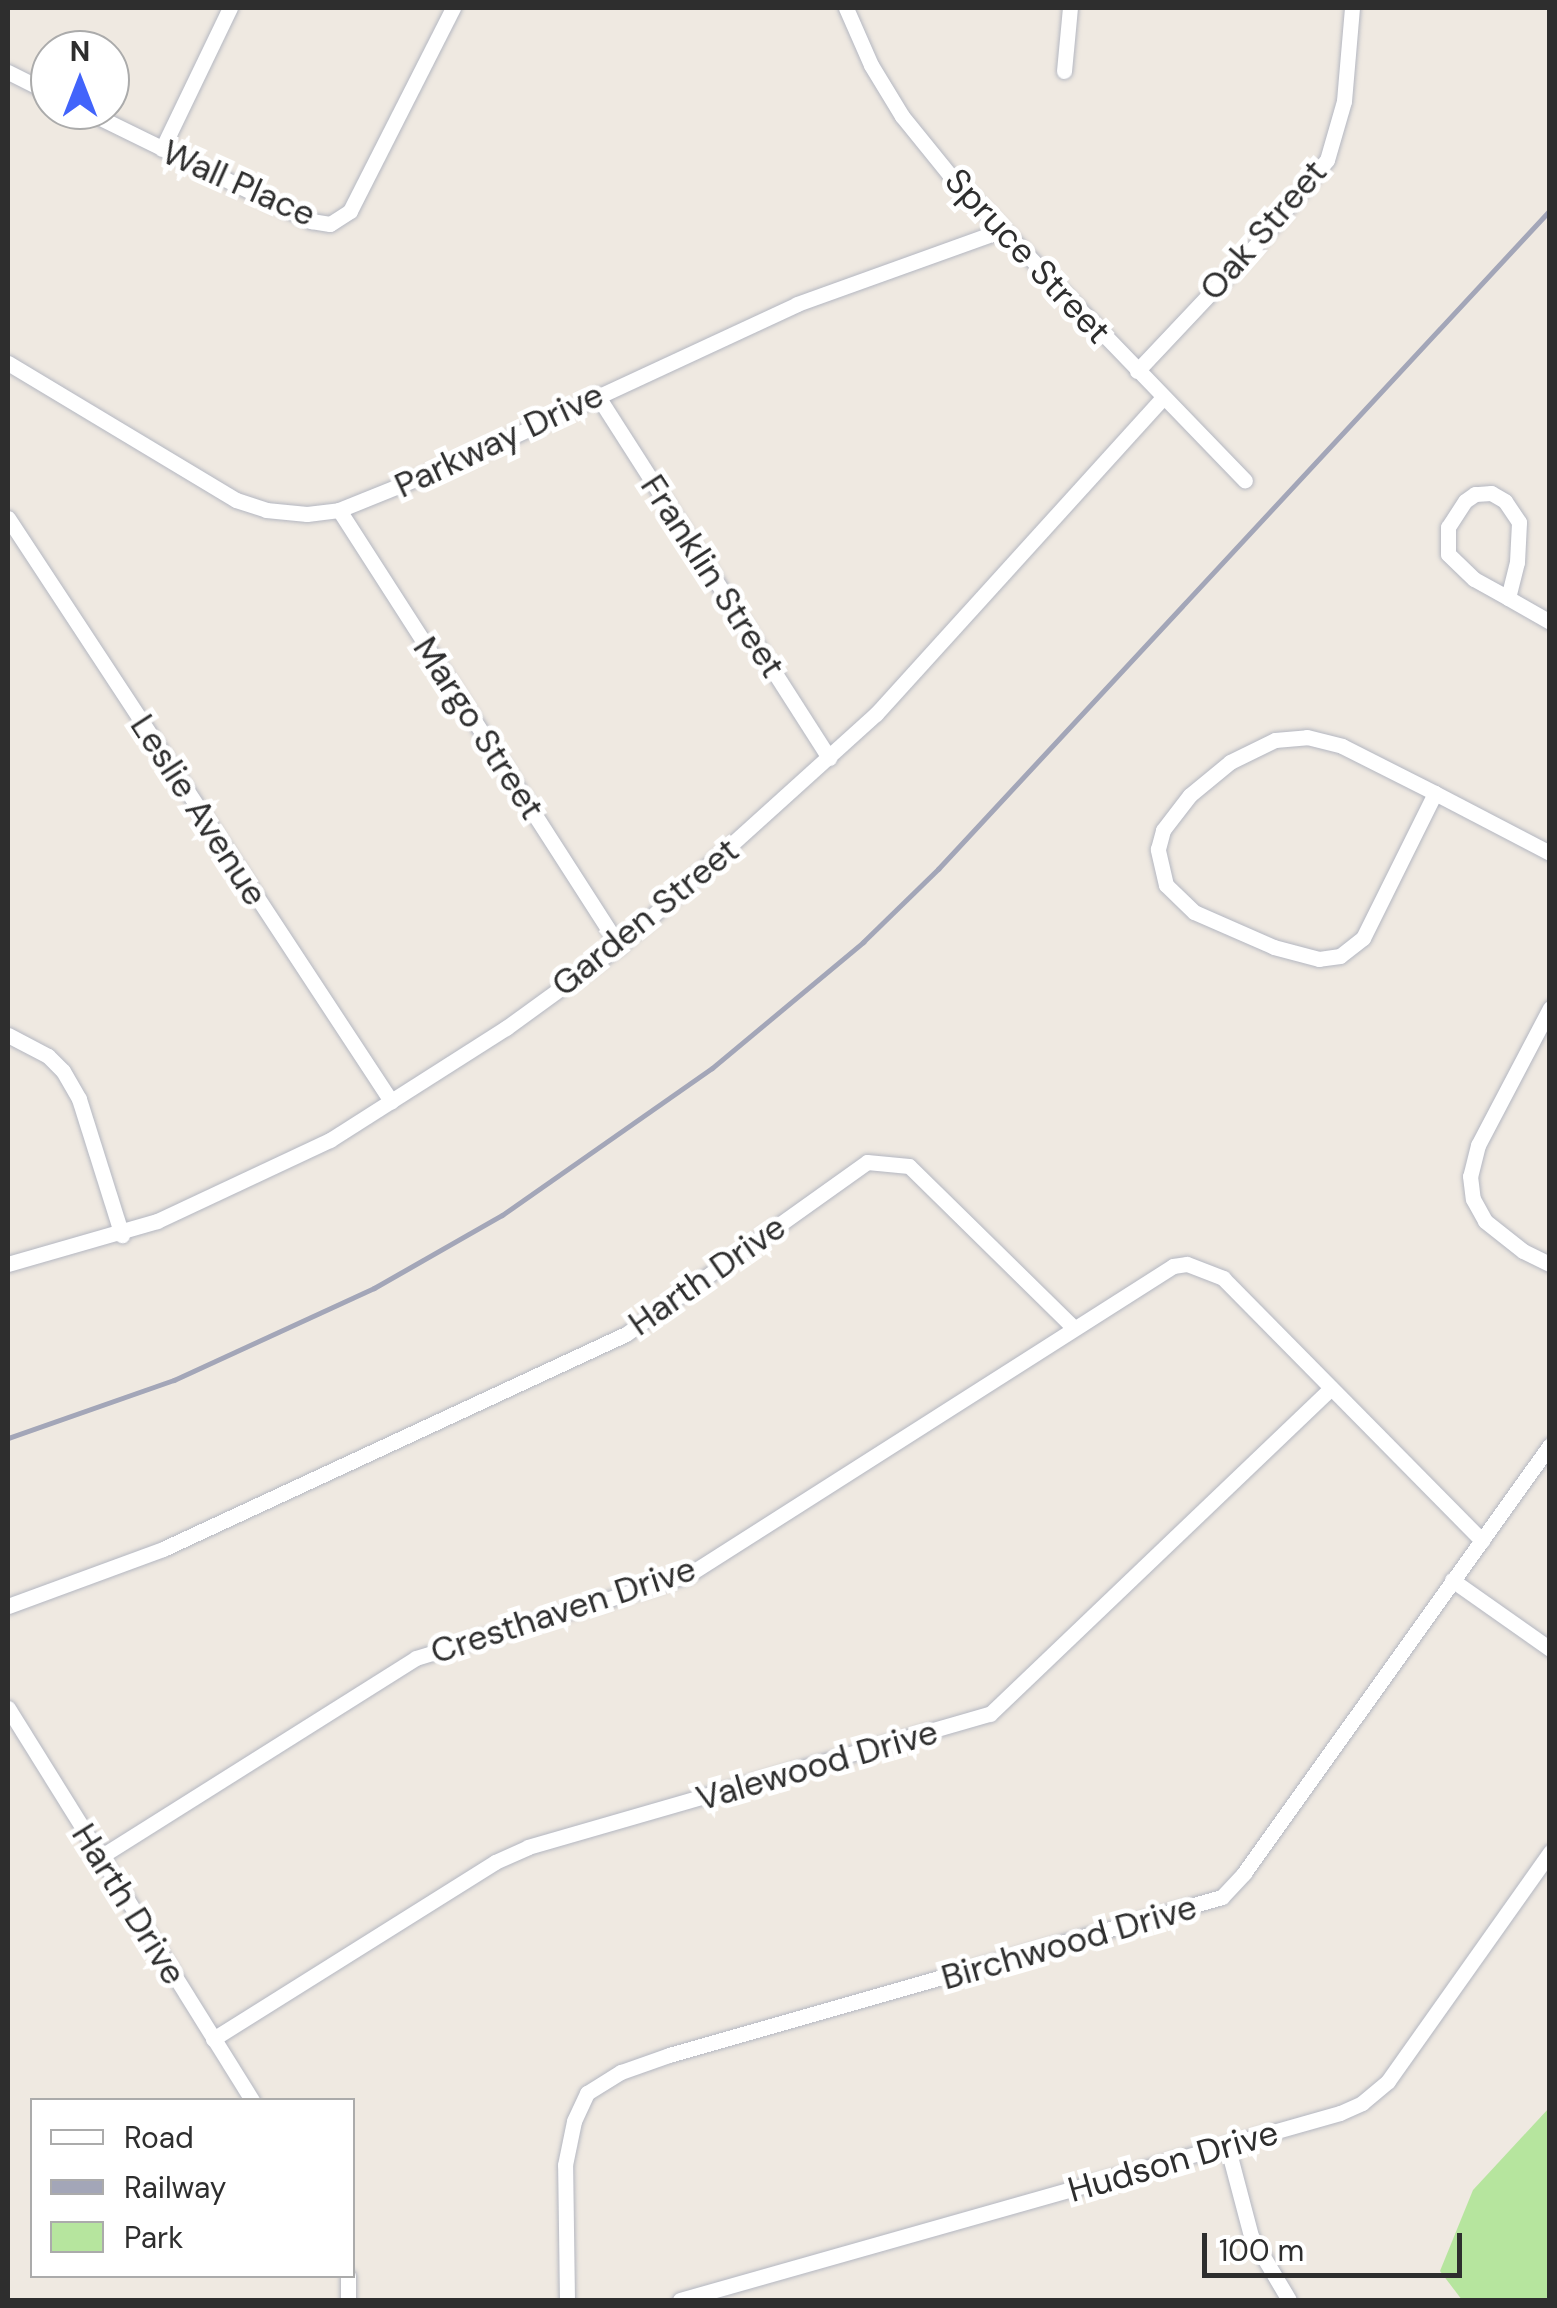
<!DOCTYPE html>
<html>
<head>
<meta charset="utf-8">
<style>
	body { margin:0 }
	#map { position:relative; width:1557px; height:2308px; overflow:hidden; background:#efe9e1; font-family:"DM Sans",sans-serif }
	div>[style] { position:absolute }
	.green>* { inset:0; background:#b6e59e }
	.roads { filter:drop-shadow(0 0 2px #b4b7c1) drop-shadow(0 0 2px #b4b7c1) }
	.minor>* { height:15px; margin:-7.5px; padding:0 7.5px; transform-origin:7.5px; border-radius:7.5px; background:#fff }
	.rail>* { height:5px; margin:-2.5px; padding:0 2.5px; transform-origin:2.5px; border-radius:2.5px; background:#a3a6b8 }
	span { translate:-50% -50%; white-space:nowrap; text-align:center; line-height:1.15; -webkit-text-stroke:10px #fff; paint-order:stroke }
	.street-label { font-size:35px; color:#2e2e2e }
	.frame { position:absolute; inset:0; border:10px solid #2e2e2e; pointer-events:none }
	.legend { position:absolute; left:30px; top:2098px; width:325px; height:180px; box-sizing:border-box; background:#fff; border:2px solid #ababab; margin:0; padding:12px 18px; list-style:none; font-size:30px; color:#2e2e2e }
	.legend li { display:flex; align-items:center; gap:20px; height:50px }
	.legend b { width:50px; border:2px solid #ababab }
	.north { position:absolute; left:30px; top:30px; width:100px; height:100px; box-sizing:border-box; background:#fff; border:2px solid #ababab; border-radius:50%; rotate:0deg; font-size:28px; font-weight:700; line-height:40px; text-align:center; color:#2e2e2e }
	.north::after { content:''; display:block; margin:auto; width:35px; height:45px; background:#4264fb; clip-path:polygon(50% 0,100% 100%,50% 72%,0 100%) }
	.scale { position:absolute; left:1202px; top:2233px; width:260px; height:45px; box-sizing:border-box; border:5px solid #2e2e2e; border-top:0; padding-left:12px; font-size:30px; line-height:35px; white-space:nowrap; color:#2e2e2e; -webkit-text-stroke:8px #fff; paint-order:stroke }
</style>
</head>
<body>
<div id="map">
	<div class="green">
		<i style="clip-path:polygon(1549px 2108px,1549px 2300px,1462px 2300px,1440px 2271px,1473px 2190px)"></i>
	</div>
	<div class="roads">
		<div class="minor">
			<i style="left:846px;top:8px;width:62px;rotate:66.3deg"></i>
			<i style="left:871px;top:65px;width:60px;rotate:58.7deg"></i>
			<i style="left:902px;top:116px;width:75px;rotate:51deg"></i>
			<i style="left:949px;top:174px;width:426px;rotate:46deg"></i>
			<i style="left:1064px;top:71px;width:63px;rotate:-84.6deg"></i>
			<i style="left:8px;top:72px;width:47px;rotate:26.6deg"></i>
			<i style="left:84px;top:110px;width:253px;rotate:26.1deg"></i>
			<i style="left:311px;top:221px;width:19px;rotate:9deg"></i>
			<i style="left:330px;top:224px;width:24px;rotate:-33deg"></i>
			<i style="left:350px;top:211px;width:228px;rotate:-63.1deg"></i>
			<i style="left:162px;top:149px;width:157px;rotate:-64.3deg"></i>
			<i style="left:8px;top:363px;width:266px;rotate:31deg"></i>
			<i style="left:236px;top:500px;width:32px;rotate:18deg"></i>
			<i style="left:266px;top:510px;width:41px;rotate:5.6deg"></i>
			<i style="left:307px;top:514px;width:32px;rotate:-7deg"></i>
			<i style="left:339px;top:510px;width:123px;rotate:-22deg"></i>
			<i style="left:453px;top:464px;width:379px;rotate:-24.9deg"></i>
			<i style="left:797px;top:304px;width:218px;rotate:-19.8deg"></i>
			<i style="left:1137px;top:371px;width:172px;rotate:-46.7deg"></i>
			<i style="left:1255px;top:246px;width:112px;rotate:-50.1deg"></i>
			<i style="left:1327px;top:160px;width:61px;rotate:-73.9deg"></i>
			<i style="left:1344px;top:101px;width:93px;rotate:-85.1deg"></i>
			<i style="left:597px;top:395px;width:431px;rotate:57.4deg"></i>
			<i style="left:339px;top:510px;width:518px;rotate:57.29deg"></i>
			<i style="left:8px;top:518px;width:698px;rotate:56.7deg"></i>
			<i style="left:1508px;top:598px;width:37px;rotate:-76deg"></i>
			<i style="left:1517px;top:562px;width:40px;rotate:-87.1deg"></i>
			<i style="left:1519px;top:522px;width:25px;rotate:-124deg"></i>
			<i style="left:1505px;top:501px;width:16px;rotate:-150deg"></i>
			<i style="left:1491px;top:493px;width:16px;rotate:176deg"></i>
			<i style="left:1475px;top:494px;width:12px;rotate:145deg"></i>
			<i style="left:1465px;top:501px;width:31px;rotate:123deg"></i>
			<i style="left:1448px;top:527px;width:27px;rotate:90deg"></i>
			<i style="left:1448px;top:554px;width:36px;rotate:44deg"></i>
			<i style="left:1474px;top:579px;width:39px;rotate:29deg"></i>
			<i style="left:1508px;top:598px;width:48px;rotate:29.7deg"></i>
			<i style="left:1307px;top:737px;width:36px;rotate:14deg"></i>
			<i style="left:1342px;top:746px;width:104px;rotate:26.8deg"></i>
			<i style="left:1435px;top:793px;width:162px;rotate:116.4deg"></i>
			<i style="left:1363px;top:938px;width:29px;rotate:142deg"></i>
			<i style="left:1340px;top:956px;width:21px;rotate:172deg"></i>
			<i style="left:1319px;top:959px;width:47px;rotate:-165.1deg"></i>
			<i style="left:1274px;top:947px;width:87px;rotate:-156.4deg"></i>
			<i style="left:1194px;top:912px;width:39px;rotate:-136deg"></i>
			<i style="left:1166px;top:885px;width:37px;rotate:-103deg"></i>
			<i style="left:1158px;top:849px;width:20px;rotate:-75deg"></i>
			<i style="left:1163px;top:830px;width:44px;rotate:-52.4deg"></i>
			<i style="left:1190px;top:795px;width:52px;rotate:-39.5deg"></i>
			<i style="left:1230px;top:762px;width:50px;rotate:-26.1deg"></i>
			<i style="left:1275px;top:740px;width:32px;rotate:-5deg"></i>
			<i style="left:1435px;top:793px;width:130px;rotate:27.6deg"></i>
			<i style="left:1550px;top:1008px;width:155px;rotate:117.7deg"></i>
			<i style="left:1478px;top:1145px;width:32px;rotate:104deg"></i>
			<i style="left:1470px;top:1176px;width:23px;rotate:83deg"></i>
			<i style="left:1473px;top:1199px;width:25px;rotate:61deg"></i>
			<i style="left:1485px;top:1221px;width:48px;rotate:38.3deg"></i>
			<i style="left:1523px;top:1251px;width:30px;rotate:26deg"></i>
			<i style="left:8px;top:1035px;width:45px;rotate:27.7deg"></i>
			<i style="left:48px;top:1056px;width:21px;rotate:45deg"></i>
			<i style="left:63px;top:1071px;width:32px;rotate:60deg"></i>
			<i style="left:79px;top:1099px;width:143px;rotate:72.5deg"></i>
			<i style="left:8px;top:1264px;width:155px;rotate:-16.1deg"></i>
			<i style="left:157px;top:1221px;width:191px;rotate:-25.1deg"></i>
			<i style="left:330px;top:1140px;width:209px;rotate:-32.5deg"></i>
			<i style="left:506px;top:1028px;width:140px;rotate:-36deg"></i>
			<i style="left:619px;top:946px;width:346px;rotate:-42.1deg"></i>
			<i style="left:876px;top:714px;width:427px;rotate:-47.8deg"></i>
			<i style="left:1452px;top:1580px;width:120px;rotate:35.1deg"></i>
			<i style="left:8px;top:1606px;width:165px;rotate:-20.2deg"></i>
			<i style="left:163px;top:1549px;width:510px;rotate:-24.91deg"></i>
			<i style="left:626px;top:1334px;width:296px;rotate:-35.5deg"></i>
			<i style="left:867px;top:1162px;width:42px;rotate:5.4deg"></i>
			<i style="left:909px;top:1166px;width:230px;rotate:44.5deg"></i>
			<i style="left:8px;top:1708px;width:462px;rotate:58.1deg"></i>
			<i style="left:100px;top:1857px;width:373px;rotate:-32.2deg"></i>
			<i style="left:416px;top:1658px;width:284px;rotate:-17deg"></i>
			<i style="left:688px;top:1575px;width:575px;rotate:-32.5deg"></i>
			<i style="left:1173px;top:1266px;width:14px;rotate:-8deg"></i>
			<i style="left:1187px;top:1264px;width:39px;rotate:21deg"></i>
			<i style="left:1223px;top:1278px;width:369px;rotate:45.4deg"></i>
			<i style="left:213px;top:2039px;width:333px;rotate:-32.1deg"></i>
			<i style="left:495px;top:1862px;width:36px;rotate:-24deg"></i>
			<i style="left:528px;top:1847px;width:481px;rotate:-16.1deg"></i>
			<i style="left:990px;top:1714px;width:470px;rotate:-43.7deg"></i>
			<i style="left:1227px;top:2145px;width:94px;rotate:75.2deg"></i>
			<i style="left:1251px;top:2236px;width:74px;rotate:59.3deg"></i>
			<i style="left:348px;top:2300px;width:24px;rotate:-90deg"></i>
			<i style="left:567px;top:2300px;width:135px;rotate:-90.8deg"></i>
			<i style="left:565px;top:2165px;width:45px;rotate:-78.4deg"></i>
			<i style="left:574px;top:2121px;width:31px;rotate:-65deg"></i>
			<i style="left:587px;top:2093px;width:40px;rotate:-32deg"></i>
			<i style="left:621px;top:2072px;width:51px;rotate:-19.5deg"></i>
			<i style="left:669px;top:2055px;width:575px;rotate:-15.95deg"></i>
			<i style="left:1222px;top:1897px;width:33px;rotate:-47deg"></i>
			<i style="left:1244px;top:1873px;width:526px;rotate:-54.44deg"></i>
			<i style="left:680px;top:2300px;width:686px;rotate:-15.82deg"></i>
			<i style="left:1340px;top:2113px;width:24px;rotate:-24deg"></i>
			<i style="left:1362px;top:2103px;width:34px;rotate:-40deg"></i>
			<i style="left:1388px;top:2081px;width:281px;rotate:-54.7deg"></i>
		</div>
	</div>
	<div class="rail">
		<i style="left:8px;top:1438px;width:176px;rotate:-19.3deg"></i>
		<i style="left:174px;top:1380px;width:220px;rotate:-24.7deg"></i>
		<i style="left:374px;top:1288px;width:147px;rotate:-29.7deg"></i>
		<i style="left:502px;top:1215px;width:256px;rotate:-35deg"></i>
		<i style="left:712px;top:1068px;width:197px;rotate:-39.8deg"></i>
		<i style="left:863px;top:942px;width:105px;rotate:-44.2deg"></i>
		<i style="left:938px;top:869px;width:899px;rotate:-47.12deg"></i>
	</div>
	<div class="street-label">
		<span style="left:239px;top:183px;rotate:24deg">Wall Place</span>
		<span style="left:1263px;top:230px;rotate:-49deg">Oak Street</span>
		<span style="left:1028px;top:256px;rotate:47deg">Spruce Street</span>
		<span style="left:499px;top:440px;rotate:-25deg">Parkway Drive</span>
		<span style="left:713px;top:576px;rotate:57deg">Franklin Street</span>
		<span style="left:479px;top:728px;rotate:57deg">Margo Street</span>
		<span style="left:199px;top:810px;rotate:57deg">Leslie Avenue</span>
		<span style="left:645px;top:917px;rotate:-39deg">Garden Street</span>
		<span style="left:707px;top:1275px;rotate:-35deg">Harth Drive</span>
		<span style="left:563px;top:1610px;rotate:-18deg">Cresthaven Drive</span>
		<span style="left:817px;top:1765px;rotate:-16deg">Valewood Drive</span>
		<span style="left:129px;top:1904px;rotate:58deg">Harth Drive</span>
		<span style="left:1069px;top:1942px;rotate:-16deg">Birchwood Drive</span>
		<span style="left:1173px;top:2161px;rotate:-16deg">Hudson Drive</span>
	</div>
	<div class="frame"></div>
	<ul class="legend">
	<li><b style="height:12px;background:#fff"></b>Road</li>
	<li><b style="height:12px;background:#a3a6b8"></b>Railway</li>
	<li><b style="height:28px;background:#b6e59e"></b>Park</li>
	</ul>
	<div class="north">N</div>
	<div class="scale">100 m</div>
</div>
</body>
</html>
